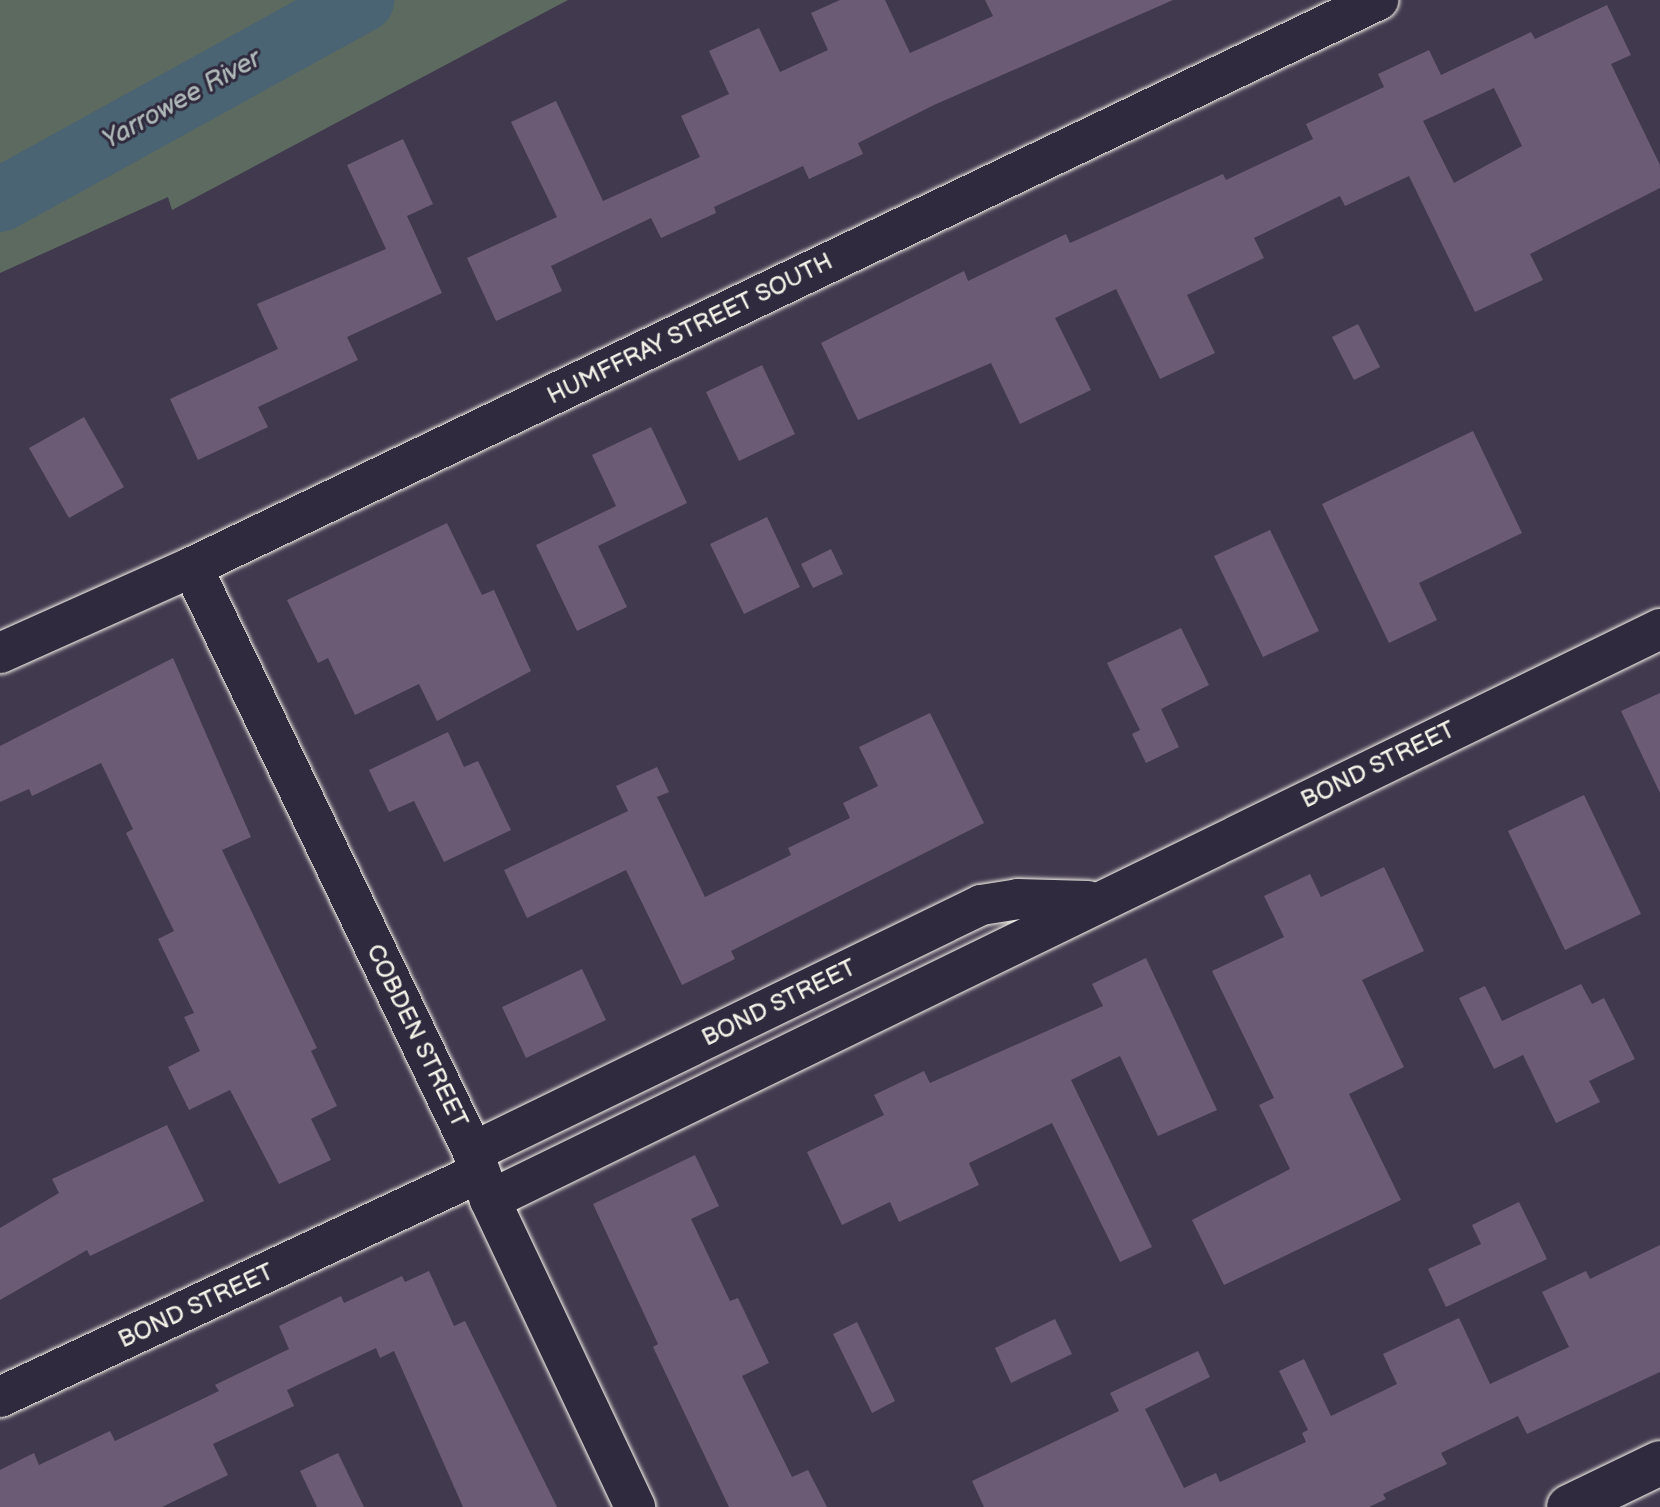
<!DOCTYPE html>
<html>
<head>
<meta charset="utf-8">
<style>
	body { margin:0 }
	#map { position:relative; width:1660px; height:1507px; overflow:hidden; background:#41394e; font-family:"Balsamiq Sans",sans-serif }
	div>[style] { position:absolute }
	.green>* { inset:0; background:#5c6a60 }
	.river>* { height:64px; margin:-32px; padding:0 32px; transform-origin:32px; border-radius:32px; background:#4b6473 }
	.building>* { inset:0; background:#6c5b75 }
	.roads { filter:drop-shadow(0 0 2px #f4f1e8) drop-shadow(0 0 2px #f4f1e8) }
	.street>* { height:40px; margin:-20px; padding:0 20px; transform-origin:20px; border-radius:20px; background:#2f2a3d }
	.secondary>* { height:44px; margin:-22px; padding:0 22px; transform-origin:22px; border-radius:22px; background:#2f2a3d }
	span { translate:-50% -50%; white-space:nowrap; text-align:center; line-height:1.15; -webkit-text-stroke:6px #2f2a3d; paint-order:stroke }
	.street-label { font-size:24px; color:#f4f1e8 }
	.water-label { font-size:26px; color:#b0b9b9; font-style:italic }
</style>
</head>
<body>
<div id="map">
	<div class="green">
		<i style="clip-path:polygon(0 0,568px 0,172px 210px,168px 197px,0 273px)"></i>
	</div>
	<div class="river">
		<i style="left:0;top:200px;width:414px;rotate:-28.9deg"></i>
	</div>
	<div class="building">
		<i style="clip-path:polygon(840px 0,885px 0,910px 53px,993px 16px,985px 0,1173px 0,934px 105px,858px 143px,863px 154px,809px 179px,803px 166px,714px 207px,716px 213px,661px 238px,651px 218px,551px 266px,562px 291px,496px 321px,467px 258px,557px 217px,511px 122px,556px 101px,603px 201px,700px 157px,681px 116px,729px 94px,709px 51px,759px 28px,780px 72px,828px 50px,811px 13px)"></i>
		<i style="clip-path:polygon(evenodd,1607px 5px,1631px 55px,1611px 64px,1660px 165px,1660px 188px,1530px 254px,1543px 280px,1475px 312px,1409px 176px,1345px 206px,1340px 196px,1254px 238px,1264px 258px,1187px 295px,1215px 353px,1160px 379px,1116px 289px,1055px 318px,1091px 390px,1020px 424px,991px 363px,858px 420px,821px 343px,964px 271px,968px 281px,1066px 234px,1070px 243px,1223px 174px,1226px 180px,1313px 139px,1306px 124px,1384px 87px,1378px 74px,1429px 50px,1441px 75px,1531px 32px,1535px 39px,1607px 5px,1494px 88px,1522px 146px,1454px 183px,1423px 121px,1494px 88px)"></i>
		<i style="clip-path:polygon(403px 139px,433px 204px,407px 216px,442px 293px,347px 337px,358px 360px,258px 407px,268px 427px,198px 460px,170px 399px,278px 349px,257px 304px,386px 249px,347px 165px)"></i>
		<i style="clip-path:polygon(1358px 324px,1380px 367px,1354px 380px,1332px 337px)"></i>
		<i style="clip-path:polygon(762px 365px,795px 434px,739px 461px,706px 392px)"></i>
		<i style="clip-path:polygon(84px 417px,124px 487px,69px 518px,29px 448px)"></i>
		<i style="clip-path:polygon(651px 427px,687px 503px,598px 546px,627px 607px,577px 631px,536px 545px,616px 506px,592px 455px)"></i>
		<i style="clip-path:polygon(1473px 431px,1522px 533px,1419px 583px,1437px 620px,1389px 643px,1322px 504px)"></i>
		<i style="clip-path:polygon(767px 517px,800px 587px,744px 614px,710px 544px)"></i>
		<i style="clip-path:polygon(447px 523px,482px 595px,494px 590px,531px 671px,437px 721px,419px 684px,355px 715px,328px 658px,318px 663px,287px 600px)"></i>
		<i style="clip-path:polygon(1270px 530px,1319px 631px,1263px 657px,1214px 556px)"></i>
		<i style="clip-path:polygon(831px 549px,843px 574px,813px 588px,801px 564px)"></i>
		<i style="clip-path:polygon(1181px 628px,1209px 685px,1161px 709px,1179px 747px,1146px 763px,1132px 734px,1140px 730px,1107px 663px)"></i>
		<i style="clip-path:polygon(173px 658px,251px 837px,222px 850px,317px 1048px,311px 1051px,337px 1106px,311px 1119px,331px 1160px,279px 1184px,230px 1090px,189px 1110px,168px 1067px,200px 1051px,184px 1017px,194px 1013px,158px 939px,174px 931px,126px 833px,133px 829px,101px 763px,32px 796px,29px 789px,0 802px,0 746px)"></i>
		<i style="clip-path:polygon(1660px 693px,1660px 793px,1621px 711px)"></i>
		<i style="clip-path:polygon(930px 713px,984px 823px,731px 951px,735px 959px,682px 985px,626px 870px,527px 918px,504px 870px,628px 811px,616px 786px,657px 767px,669px 792px,657px 797px,705px 897px,791px 855px,788px 848px,850px 818px,843px 803px,878px 786px,859px 747px)"></i>
		<i style="clip-path:polygon(448px 732px,464px 767px,478px 761px,511px 830px,444px 862px,414px 801px,389px 812px,369px 770px)"></i>
		<i style="clip-path:polygon(1584px 795px,1641px 914px,1565px 950px,1508px 831px)"></i>
		<i style="clip-path:polygon(1384px 867px,1424px 951px,1362px 980px,1404px 1067px,1349px 1094px,1401px 1200px,1224px 1285px,1192px 1220px,1290px 1169px,1259px 1105px,1274px 1098px,1212px 971px,1284px 937px,1264px 896px,1310px 874px,1321px 897px)"></i>
		<i style="clip-path:polygon(1146px 958px,1217px 1110px,1158px 1136px,1120px 1056px,1071px 1080px,1152px 1247px,1120px 1262px,1052px 1123px,969px 1163px,979px 1185px,899px 1222px,890px 1202px,842px 1225px,807px 1152px,884px 1115px,874px 1095px,924px 1071px,930px 1083px,1103px 1006px,1092px 984px)"></i>
		<i style="clip-path:polygon(582px 969px,606px 1020px,526px 1058px,502px 1007px)"></i>
		<i style="clip-path:polygon(1581px 984px,1592px 1004px,1604px 998px,1635px 1059px,1589px 1081px,1600px 1102px,1556px 1123px,1523px 1055px,1494px 1069px,1459px 998px,1485px 986px,1502px 1021px)"></i>
		<i style="clip-path:polygon(167px 1125px,204px 1201px,90px 1256px,87px 1250px,0 1300px,0 1228px,59px 1193px,52px 1179px)"></i>
		<i style="clip-path:polygon(695px 1155px,719px 1206px,691px 1219px,730px 1301px,738px 1298px,769px 1363px,742px 1376px,792px 1477px,808px 1470px,827px 1507px,729px 1507px,653px 1347px,658px 1344px,593px 1204px)"></i>
		<i style="clip-path:polygon(1519px 1202px,1547px 1259px,1446px 1307px,1428px 1269px,1481px 1244px,1472px 1225px)"></i>
		<i style="clip-path:polygon(1660px 1245px,1660px 1372px,1527px 1434px,1518px 1416px,1441px 1453px,1447px 1464px,1383px 1494px,1386px 1499px,1369px 1507px,984px 1507px,972px 1481px,1119px 1411px,1110px 1393px,1198px 1351px,1210px 1377px,1145px 1409px,1184px 1488px,1216px 1473px,1220px 1482px,1306px 1442px,1302px 1433px,1308px 1430px,1279px 1371px,1304px 1359px,1331px 1416px,1397px 1384px,1383px 1354px,1459px 1318px,1490px 1384px,1569px 1347px,1542px 1292px,1586px 1271px,1590px 1279px)"></i>
		<i style="clip-path:polygon(429px 1271px,454px 1326px,465px 1321px,557px 1507px,463px 1507px,394px 1351px,380px 1358px,376px 1348px,287px 1390px,294px 1406px,213px 1444px,228px 1475px,162px 1507px,0 1507px,0 1470px,34px 1453px,39px 1465px,110px 1431px,115px 1441px,219px 1391px,215px 1385px,289px 1349px,279px 1326px,341px 1296px,344px 1303px,402px 1276px,405px 1282px)"></i>
		<i style="clip-path:polygon(1055px 1319px,1072px 1354px,1011px 1383px,995px 1348px)"></i>
		<i style="clip-path:polygon(857px 1322px,895px 1401px,872px 1413px,833px 1334px)"></i>
		<i style="clip-path:polygon(338px 1453px,364px 1507px,317px 1507px,300px 1471px)"></i>
	</div>
	<div class="roads">
		<div class="street">
			<i style="left:192px;top:567px;width:649px;rotate:64.34deg"></i>
			<i style="left:473px;top:1152px;width:51px;rotate:70.5deg"></i>
			<i style="left:490px;top:1200px;width:340px;rotate:64.7deg"></i>
			<i style="left:0;top:653px;width:210px;rotate:-24.1deg"></i>
			<i style="left:192px;top:567px;width:1315px;rotate:-25.55deg"></i>
			<i style="left:473px;top:1152px;width:565px;rotate:-25.93deg"></i>
			<i style="left:981px;top:905px;width:37px;rotate:-9deg"></i>
			<i style="left:1018px;top:899px;width:70px;rotate:1.6deg"></i>
			<i style="left:490px;top:1200px;width:1302px;rotate:-26.01deg"></i>
			<i style="left:0;top:1397px;width:529px;rotate:-25.06deg"></i>
		</div>
		<div class="secondary">
			<i style="left:1569px;top:1507px;width:101px;rotate:-25.8deg"></i>
		</div>
	</div>
	<div class="street-label">
		<span style="left:690px;top:329px;rotate:-26deg">HUMFFRAY STREET SOUTH</span>
		<span style="left:1378px;top:765px;rotate:-26deg">BOND STREET</span>
		<span style="left:779px;top:1003px;rotate:-26deg">BOND STREET</span>
		<span style="left:417px;top:1036px;rotate:64deg">COBDEN STREET</span>
		<span style="left:196px;top:1306px;rotate:-25deg">BOND STREET</span>
	</div>
	<div class="water-label">
		<span style="left:182px;top:100px;rotate:-29deg">Yarrowee River</span>
	</div>
</div>
</body>
</html>
